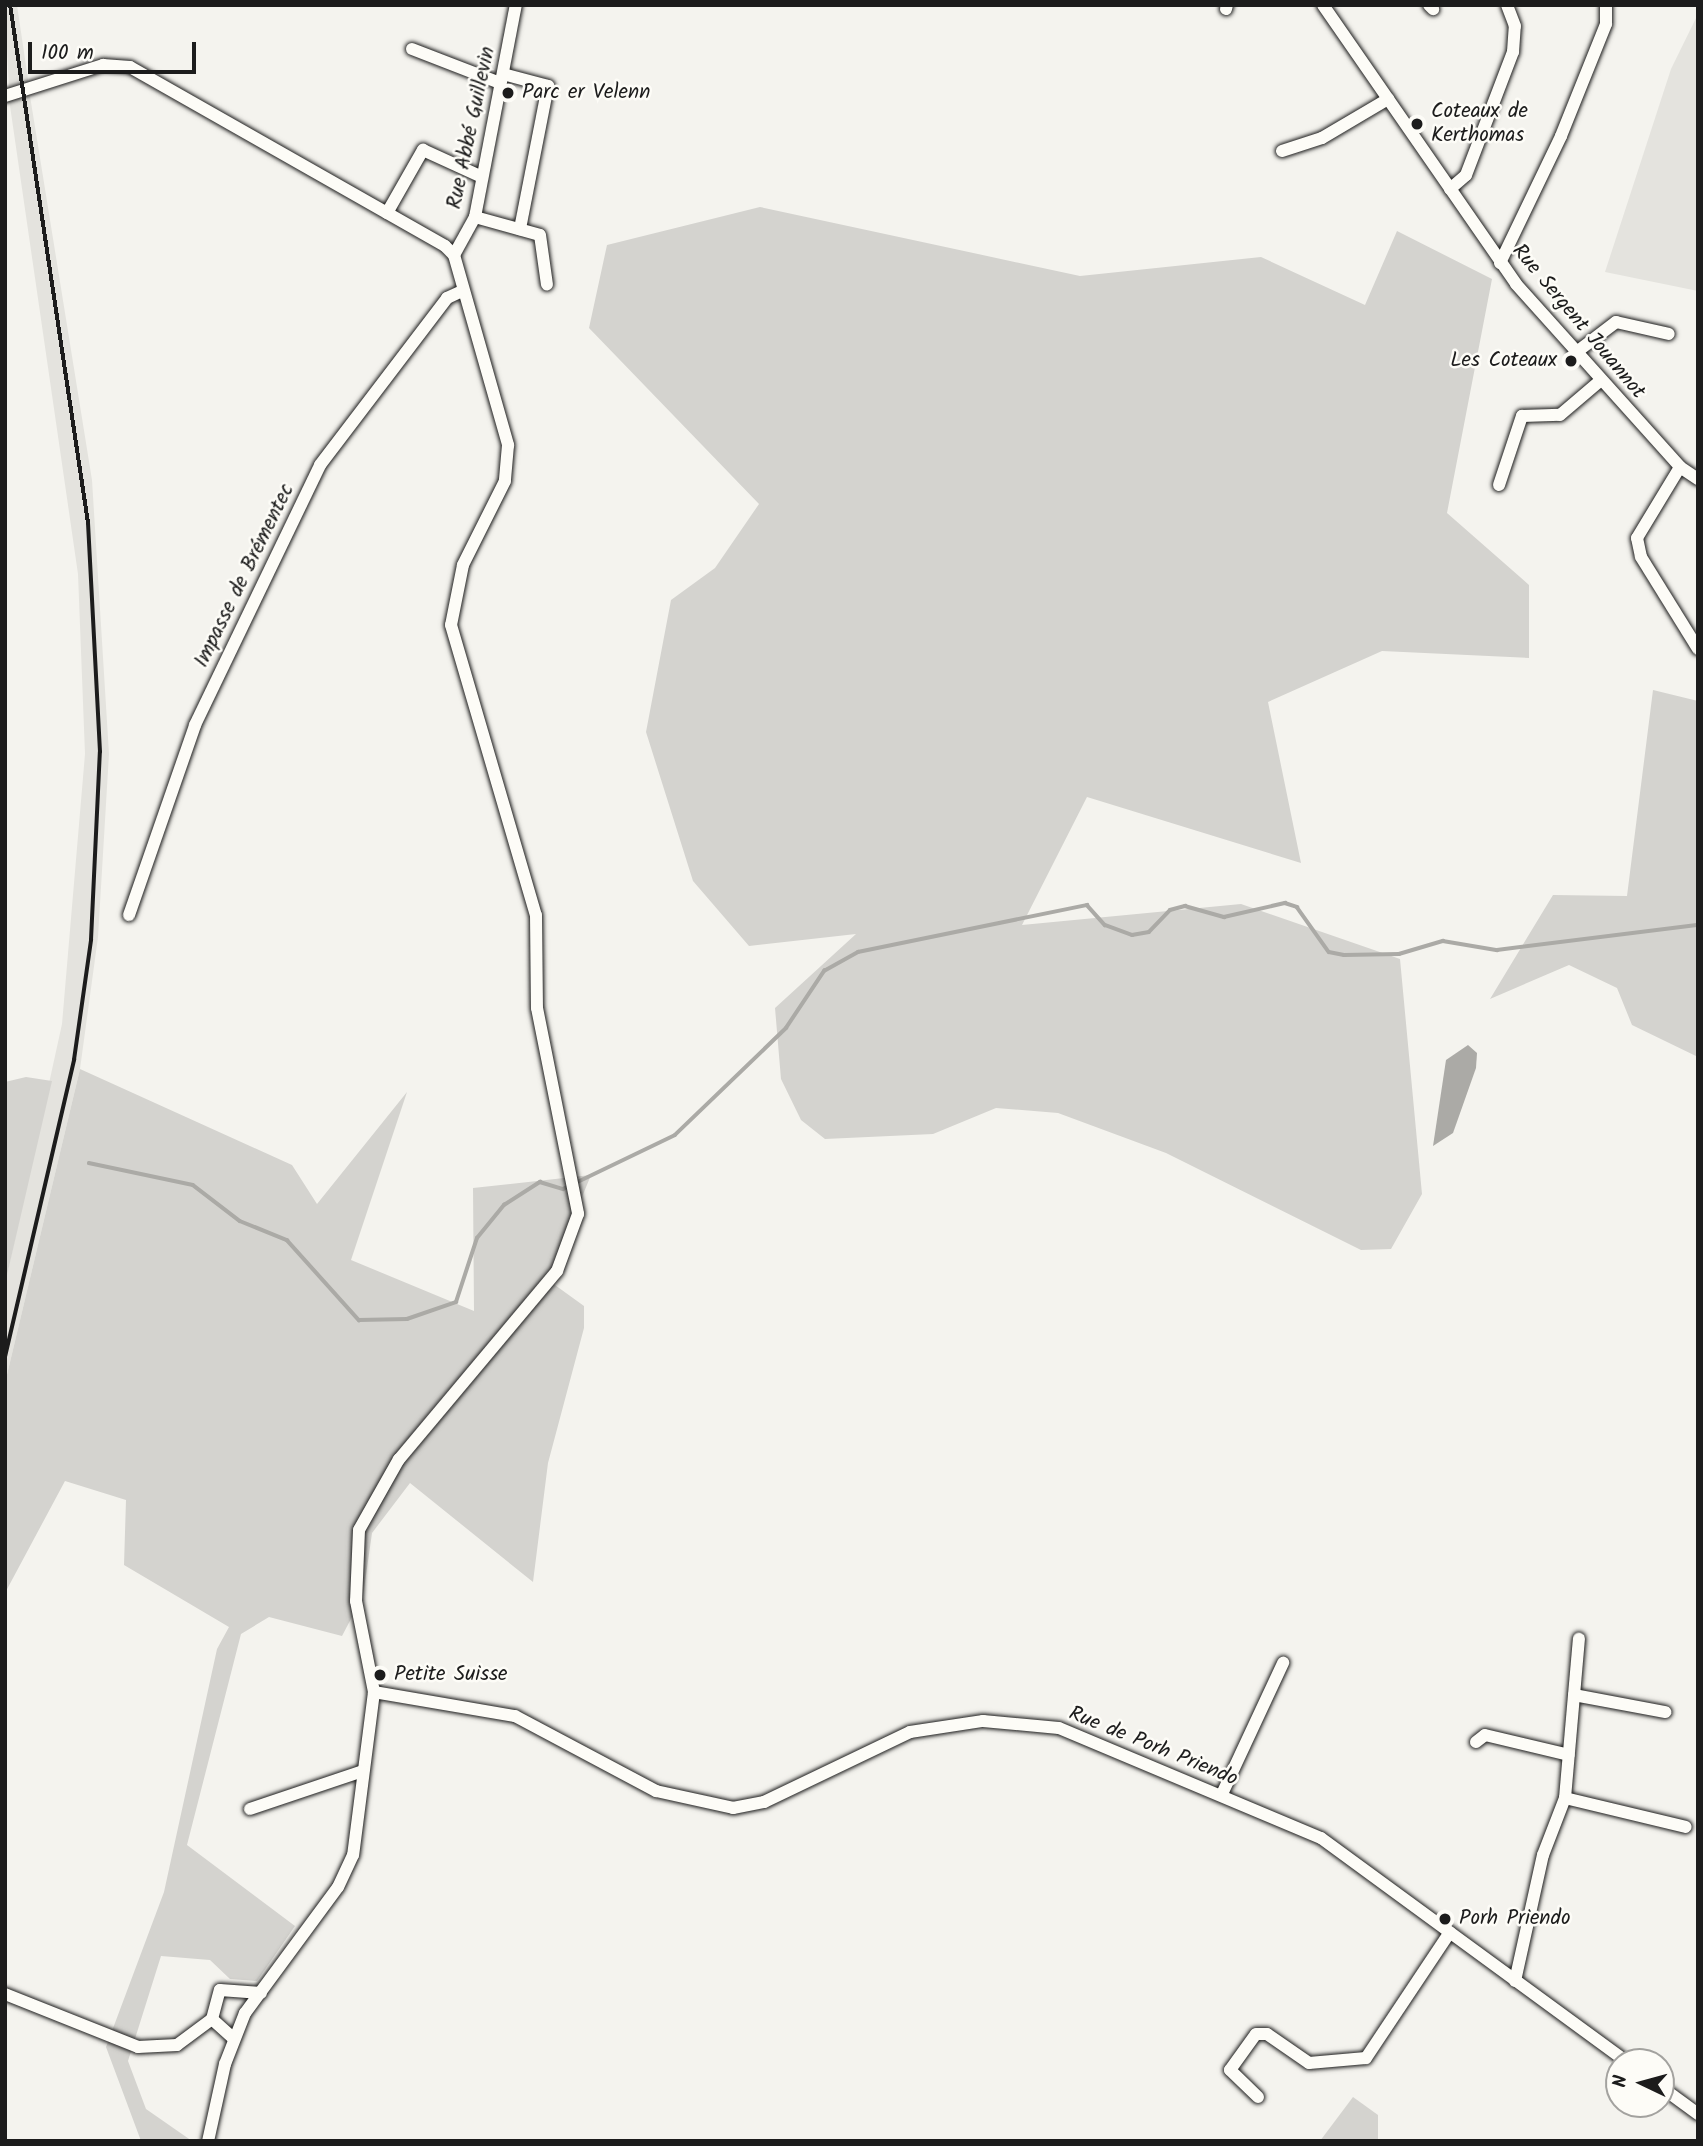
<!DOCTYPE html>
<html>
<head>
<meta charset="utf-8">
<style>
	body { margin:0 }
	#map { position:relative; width:1703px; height:2146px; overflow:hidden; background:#f4f3ee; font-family:Kalam,sans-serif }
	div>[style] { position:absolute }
	.built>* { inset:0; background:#e4e3de }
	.green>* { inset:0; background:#d4d3cf }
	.water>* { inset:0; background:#abaaa6 }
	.stream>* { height:3.5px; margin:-1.75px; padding:0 1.75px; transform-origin:1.75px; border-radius:1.75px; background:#abaaa6 }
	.roads { filter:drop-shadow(0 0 2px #1c1c1c) drop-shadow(0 0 2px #1c1c1c) }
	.minor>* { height:12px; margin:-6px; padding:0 6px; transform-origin:6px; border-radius:6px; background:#fdfcf7 }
	.rail>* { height:3.5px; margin:-1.75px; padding:0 1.75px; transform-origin:1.75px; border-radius:1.75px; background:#1c1c1c }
	.dots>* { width:19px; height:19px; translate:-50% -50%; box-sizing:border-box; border:4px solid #fdfcf7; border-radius:50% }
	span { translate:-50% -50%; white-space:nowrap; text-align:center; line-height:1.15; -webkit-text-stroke:5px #fdfcf7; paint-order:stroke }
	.poi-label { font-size:21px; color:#1c1c1c }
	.left { translate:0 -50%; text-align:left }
	.right { translate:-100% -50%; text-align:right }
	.street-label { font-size:21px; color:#1c1c1c }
	.frame { position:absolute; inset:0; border:7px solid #1c1c1c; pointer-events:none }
	.north { position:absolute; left:1605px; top:2048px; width:70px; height:70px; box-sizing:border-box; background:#fdfcf7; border:2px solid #a3a29f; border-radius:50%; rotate:275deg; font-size:19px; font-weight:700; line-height:28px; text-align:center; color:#1c1c1c }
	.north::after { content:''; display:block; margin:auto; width:24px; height:32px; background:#1c1c1c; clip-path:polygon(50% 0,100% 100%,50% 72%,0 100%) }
	.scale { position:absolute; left:28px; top:42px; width:168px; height:32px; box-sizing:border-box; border:4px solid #1c1c1c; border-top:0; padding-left:9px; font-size:21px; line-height:24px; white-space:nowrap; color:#1c1c1c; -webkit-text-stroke:5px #fdfcf7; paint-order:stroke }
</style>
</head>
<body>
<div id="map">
	<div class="built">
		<i style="clip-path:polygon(5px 5px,17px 5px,29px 86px,9px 90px)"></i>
		<i style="clip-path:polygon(1698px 14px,1698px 291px,1605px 272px,1671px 69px)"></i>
		<i style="clip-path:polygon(30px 96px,92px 480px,109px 754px,98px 937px,80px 1069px,5px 1383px,5px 1284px,62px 1024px,85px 754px,78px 574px,9px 99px)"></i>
	</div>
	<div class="green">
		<i style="clip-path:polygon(760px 207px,1080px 276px,1261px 257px,1365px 305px,1397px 231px,1492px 279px,1447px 513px,1529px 585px,1529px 658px,1382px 651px,1268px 702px,1301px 863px,1087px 797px,1022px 925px,1241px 904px,1400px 959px,1422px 1194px,1391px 1249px,1361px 1250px,1166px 1153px,1058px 1113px,996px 1108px,933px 1134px,825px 1139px,801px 1120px,781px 1079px,775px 1008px,856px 934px,749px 946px,693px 881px,646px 732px,671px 600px,715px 568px,759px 504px,589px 328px,607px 245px)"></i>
		<i style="clip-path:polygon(1653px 690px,1698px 701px,1698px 1057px,1632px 1025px,1617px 988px,1569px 965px,1490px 999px,1553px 895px,1627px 896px)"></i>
		<i style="clip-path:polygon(80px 1069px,292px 1165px,317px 1204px,407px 1092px,351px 1260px,474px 1311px,473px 1188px,591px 1175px,548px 1280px,584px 1306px,584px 1328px,548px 1463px,533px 1582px,410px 1483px,372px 1533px,363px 1596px,342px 1636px,269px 1617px,241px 1634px,187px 1845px,295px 1926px,257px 1981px,230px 1979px,210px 1960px,161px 1956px,128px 2061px,146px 2109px,192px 2141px,141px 2141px,106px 2047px,164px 1892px,217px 1649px,229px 1627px,124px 1565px,126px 1500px,65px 1481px,5px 1593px,5px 1383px)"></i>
		<i style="clip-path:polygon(26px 1077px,52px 1081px,5px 1284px,5px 1082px)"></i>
		<i style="clip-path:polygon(1353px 2097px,1378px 2115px,1378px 2141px,1320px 2141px)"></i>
	</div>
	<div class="water">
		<i style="clip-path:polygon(1468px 1045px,1477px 1053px,1476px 1068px,1453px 1133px,1433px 1146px,1446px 1060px)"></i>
	</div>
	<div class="stream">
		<i style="left:89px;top:1163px;width:106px;rotate:11.9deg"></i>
		<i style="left:193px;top:1185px;width:59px;rotate:37.5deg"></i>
		<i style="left:240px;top:1221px;width:51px;rotate:22deg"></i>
		<i style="left:287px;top:1240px;width:108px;rotate:48deg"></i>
		<i style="left:359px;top:1320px;width:48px;rotate:-1.2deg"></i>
		<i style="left:407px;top:1319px;width:52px;rotate:-19.1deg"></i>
		<i style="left:456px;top:1302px;width:67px;rotate:-71.8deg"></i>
		<i style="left:477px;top:1238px;width:43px;rotate:-50.7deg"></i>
		<i style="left:504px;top:1205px;width:43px;rotate:-32.6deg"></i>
		<i style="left:540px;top:1182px;width:24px;rotate:17deg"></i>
		<i style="left:563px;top:1189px;width:124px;rotate:-25.7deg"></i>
		<i style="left:675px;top:1135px;width:154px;rotate:-43.9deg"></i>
		<i style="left:786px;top:1028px;width:69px;rotate:-56.3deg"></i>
		<i style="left:824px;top:971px;width:39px;rotate:-29deg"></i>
		<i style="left:858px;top:952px;width:234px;rotate:-11.6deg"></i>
		<i style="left:1087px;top:905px;width:27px;rotate:48deg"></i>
		<i style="left:1105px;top:925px;width:29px;rotate:20deg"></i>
		<i style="left:1132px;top:935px;width:17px;rotate:-10deg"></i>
		<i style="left:1149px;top:932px;width:30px;rotate:-46deg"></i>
		<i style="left:1170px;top:910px;width:16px;rotate:-15deg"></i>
		<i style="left:1185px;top:906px;width:41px;rotate:15.8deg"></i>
		<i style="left:1224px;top:917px;width:63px;rotate:-12.9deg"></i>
		<i style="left:1285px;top:903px;width:13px;rotate:18deg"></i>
		<i style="left:1297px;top:907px;width:55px;rotate:54.6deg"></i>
		<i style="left:1329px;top:952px;width:15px;rotate:11deg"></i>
		<i style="left:1344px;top:955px;width:55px;rotate:-1deg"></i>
		<i style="left:1399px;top:954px;width:46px;rotate:-16.5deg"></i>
		<i style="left:1443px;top:941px;width:55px;rotate:9.5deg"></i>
		<i style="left:1497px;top:950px;width:203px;rotate:-7.1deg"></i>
	</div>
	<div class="roads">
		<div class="minor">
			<i style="left:1323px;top:5px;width:339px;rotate:55.3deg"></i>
			<i style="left:1516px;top:284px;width:246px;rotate:48.1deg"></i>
			<i style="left:1680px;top:467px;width:22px;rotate:34deg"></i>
			<i style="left:1429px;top:5px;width:6px;rotate:45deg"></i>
			<i style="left:1226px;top:9px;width:4px;rotate:-76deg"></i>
			<i style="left:412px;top:49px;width:94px;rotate:21.1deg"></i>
			<i style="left:503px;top:74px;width:47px;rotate:14.9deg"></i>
			<i style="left:548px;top:86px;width:146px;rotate:101.1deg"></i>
			<i style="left:5px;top:96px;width:103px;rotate:-17.6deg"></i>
			<i style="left:103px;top:65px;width:27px;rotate:4deg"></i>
			<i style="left:130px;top:67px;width:362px;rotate:29.6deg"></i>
			<i style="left:445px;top:246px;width:13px;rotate:45deg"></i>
			<i style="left:454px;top:255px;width:198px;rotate:74.1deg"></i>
			<i style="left:508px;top:445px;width:36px;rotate:95deg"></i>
			<i style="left:505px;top:481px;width:94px;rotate:116.6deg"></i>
			<i style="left:463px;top:565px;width:61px;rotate:101.3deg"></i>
			<i style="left:451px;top:625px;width:302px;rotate:73.7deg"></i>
			<i style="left:536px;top:915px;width:93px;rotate:89.4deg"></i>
			<i style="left:537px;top:1008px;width:210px;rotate:78.7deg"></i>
			<i style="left:578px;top:1214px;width:61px;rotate:110.2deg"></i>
			<i style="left:557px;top:1271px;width:246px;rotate:130deg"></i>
			<i style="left:399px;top:1459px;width:81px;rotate:119.4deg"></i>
			<i style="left:359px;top:1530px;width:71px;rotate:92.4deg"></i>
			<i style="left:356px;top:1601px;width:93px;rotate:78.8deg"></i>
			<i style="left:374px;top:1692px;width:164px;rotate:97.3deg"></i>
			<i style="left:353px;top:1855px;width:35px;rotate:115deg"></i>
			<i style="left:338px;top:1887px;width:157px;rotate:126.4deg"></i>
			<i style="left:245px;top:2013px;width:55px;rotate:111.4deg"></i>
			<i style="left:225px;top:2064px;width:79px;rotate:102.4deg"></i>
			<i style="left:1282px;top:151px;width:42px;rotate:-18deg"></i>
			<i style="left:1322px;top:138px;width:77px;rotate:-30.6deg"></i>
			<i style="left:1450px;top:189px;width:21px;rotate:-41deg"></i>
			<i style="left:1466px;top:175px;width:132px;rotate:-69.1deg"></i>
			<i style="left:1513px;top:52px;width:26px;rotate:-86deg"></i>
			<i style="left:1515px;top:26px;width:22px;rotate:-111deg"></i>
			<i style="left:387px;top:213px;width:73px;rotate:-60.3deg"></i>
			<i style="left:423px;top:150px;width:65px;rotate:24.6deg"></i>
			<i style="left:475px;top:217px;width:67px;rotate:15.5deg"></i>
			<i style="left:540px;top:235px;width:50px;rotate:82deg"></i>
			<i style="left:454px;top:255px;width:43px;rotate:-61.1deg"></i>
			<i style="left:475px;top:217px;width:216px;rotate:-79.1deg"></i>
			<i style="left:1500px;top:263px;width:141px;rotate:-64.3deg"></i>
			<i style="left:1561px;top:136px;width:121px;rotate:-68.1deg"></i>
			<i style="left:1606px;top:24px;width:18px;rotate:-90deg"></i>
			<i style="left:1574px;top:354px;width:53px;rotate:-37.3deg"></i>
			<i style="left:1616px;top:322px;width:54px;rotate:12.8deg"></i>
			<i style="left:1680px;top:467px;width:83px;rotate:121.2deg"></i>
			<i style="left:1637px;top:538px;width:19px;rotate:78deg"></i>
			<i style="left:1641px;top:557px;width:108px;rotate:58.2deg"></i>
			<i style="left:1499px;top:485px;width:73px;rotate:-71.6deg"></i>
			<i style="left:1522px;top:416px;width:38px;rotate:-2deg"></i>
			<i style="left:1560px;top:415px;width:52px;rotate:-40.4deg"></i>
			<i style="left:129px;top:915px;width:201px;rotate:-70.8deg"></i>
			<i style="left:195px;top:725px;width:288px;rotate:-64.3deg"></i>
			<i style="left:320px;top:465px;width:210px;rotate:-52.7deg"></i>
			<i style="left:447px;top:298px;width:14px;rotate:-25deg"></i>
			<i style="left:374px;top:1692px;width:143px;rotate:9.7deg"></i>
			<i style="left:515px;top:1716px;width:160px;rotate:28deg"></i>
			<i style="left:656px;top:1791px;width:79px;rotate:12.4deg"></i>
			<i style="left:733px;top:1808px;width:32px;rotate:-11deg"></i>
			<i style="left:764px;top:1802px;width:162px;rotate:-25.6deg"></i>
			<i style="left:910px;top:1732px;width:74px;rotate:-8.6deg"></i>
			<i style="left:983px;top:1721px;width:76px;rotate:5.3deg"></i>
			<i style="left:1059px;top:1728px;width:284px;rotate:22.8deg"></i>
			<i style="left:1321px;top:1838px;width:379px;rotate:36.2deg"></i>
			<i style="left:1574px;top:1695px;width:93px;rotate:10.6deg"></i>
			<i style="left:1476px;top:1742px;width:11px;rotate:-38deg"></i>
			<i style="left:1485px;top:1735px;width:86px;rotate:13.4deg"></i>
			<i style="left:1222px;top:1794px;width:145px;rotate:-65deg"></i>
			<i style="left:1565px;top:1798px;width:124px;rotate:13.5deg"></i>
			<i style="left:250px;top:1809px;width:119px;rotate:-18.6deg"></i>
			<i style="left:1515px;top:1981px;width:129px;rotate:-77.5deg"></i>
			<i style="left:1543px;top:1855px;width:61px;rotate:-68.9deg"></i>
			<i style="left:1565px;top:1798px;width:160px;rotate:-85deg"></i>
			<i style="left:5px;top:1994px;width:143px;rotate:21.7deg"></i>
			<i style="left:138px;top:2047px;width:39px;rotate:-3deg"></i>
			<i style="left:177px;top:2045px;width:44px;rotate:-36.6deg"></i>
			<i style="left:233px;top:2038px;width:28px;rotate:-138deg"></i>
			<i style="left:212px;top:2019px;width:30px;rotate:-75deg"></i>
			<i style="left:220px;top:1990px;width:41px;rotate:4.2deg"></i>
			<i style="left:1661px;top:2087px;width:46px;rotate:36.1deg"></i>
			<i style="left:1258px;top:2097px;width:39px;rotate:-136deg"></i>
			<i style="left:1230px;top:2070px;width:44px;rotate:-54.2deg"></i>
			<i style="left:1256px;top:2034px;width:11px"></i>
			<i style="left:1267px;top:2034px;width:51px;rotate:34.6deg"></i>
			<i style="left:1309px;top:2063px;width:57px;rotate:-5deg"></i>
			<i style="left:1366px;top:2058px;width:151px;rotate:-56.3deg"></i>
		</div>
	</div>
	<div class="rail">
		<i style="left:5px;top:1357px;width:305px;rotate:-76.9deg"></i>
		<i style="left:74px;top:1060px;width:121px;rotate:-81.9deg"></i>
		<i style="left:91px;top:940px;width:188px;rotate:-87.3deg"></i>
		<i style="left:100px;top:752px;width:229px;rotate:-93deg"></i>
		<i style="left:88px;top:523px;width:524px;rotate:-98.56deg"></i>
	</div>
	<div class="dots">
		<i style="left:508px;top:93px;background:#1c1c1c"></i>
		<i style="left:1417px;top:124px;background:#1c1c1c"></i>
		<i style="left:1571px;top:361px;background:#1c1c1c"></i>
		<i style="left:380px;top:1675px;background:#1c1c1c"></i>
		<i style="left:1445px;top:1919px;background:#1c1c1c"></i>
	</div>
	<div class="poi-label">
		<span class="left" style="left:522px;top:93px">Parc er Velenn</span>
		<span class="left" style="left:1431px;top:124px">Coteaux de<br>Kerthomas</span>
		<span class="right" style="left:1557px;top:361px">Les Coteaux</span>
		<span class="left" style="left:394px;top:1675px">Petite Suisse</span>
		<span class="left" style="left:1459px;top:1919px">Porh Priendo</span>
	</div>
	<div class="street-label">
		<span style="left:472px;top:128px;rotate:-78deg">Rue Abbé Guillevin</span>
		<span style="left:1578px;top:322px;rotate:50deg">Rue Sergent Jouannot</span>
		<span style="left:245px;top:576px;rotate:-64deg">Impasse de Brémentec</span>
		<span style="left:1153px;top:1747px;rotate:22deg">Rue de Porh Priendo</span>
	</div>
	<div class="frame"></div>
	<div class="north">N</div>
	<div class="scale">100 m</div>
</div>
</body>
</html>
